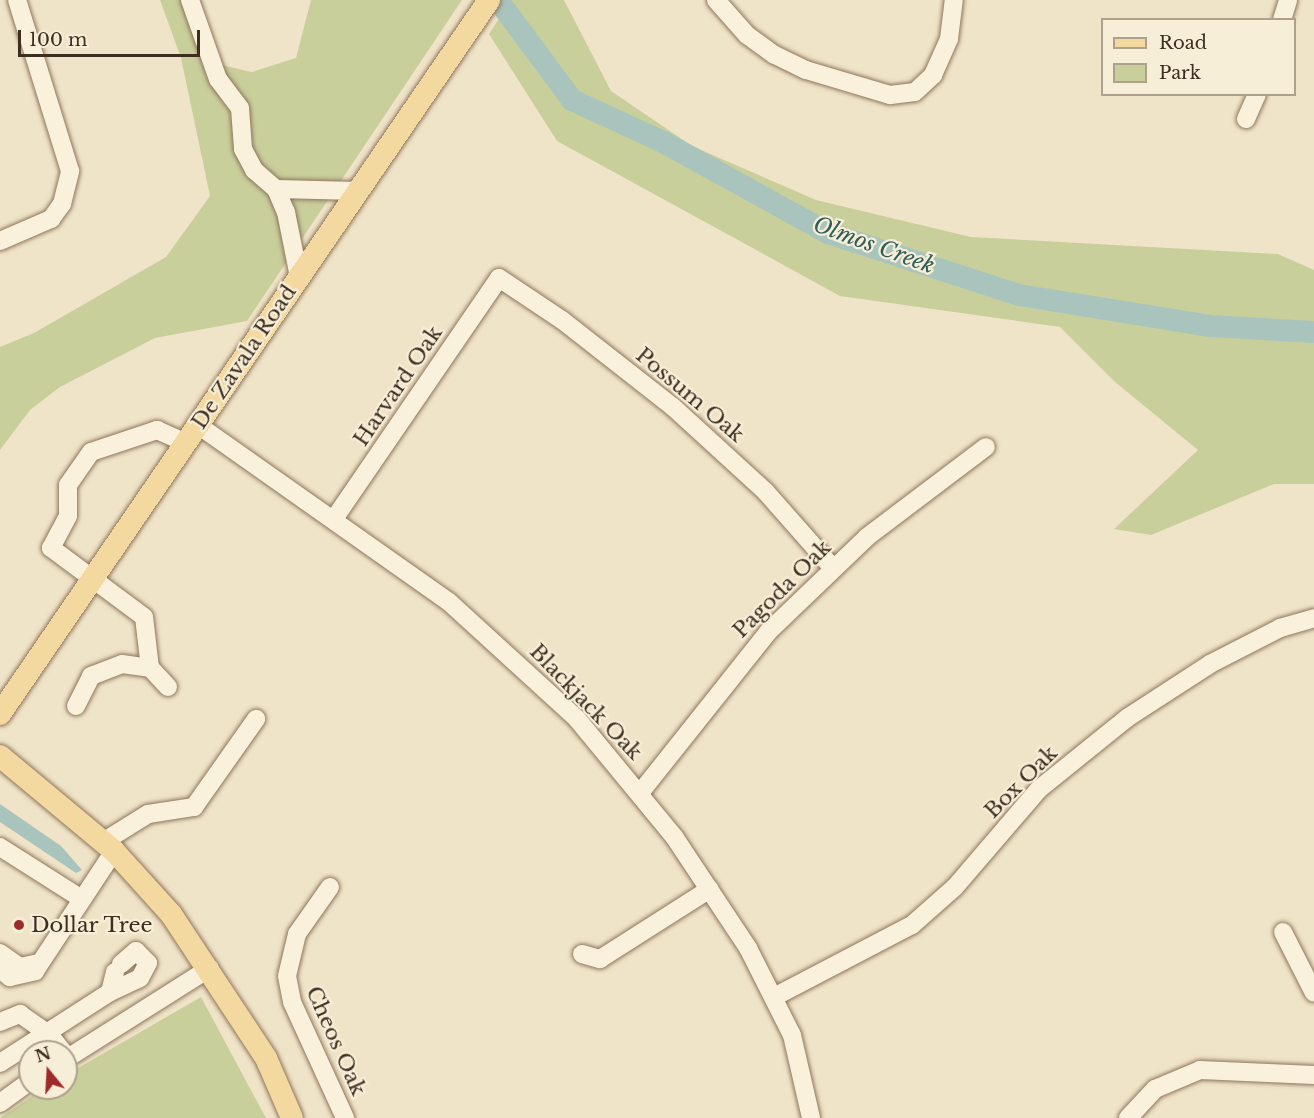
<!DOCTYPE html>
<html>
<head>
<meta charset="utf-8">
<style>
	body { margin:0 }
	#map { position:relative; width:1314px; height:1118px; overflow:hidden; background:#f0e4c8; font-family:"Libre Baskerville",serif }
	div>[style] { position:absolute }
	.green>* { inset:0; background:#c9cf9b }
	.water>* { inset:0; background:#a9c4bc }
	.river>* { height:22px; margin:-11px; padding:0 11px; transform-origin:11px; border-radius:11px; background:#a9c4bc }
	.roads { filter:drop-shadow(0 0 2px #8d765c) drop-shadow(0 0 2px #8d765c) }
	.minor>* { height:18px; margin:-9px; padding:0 9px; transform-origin:9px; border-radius:9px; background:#faf1dc }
	.major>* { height:22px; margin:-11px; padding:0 11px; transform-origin:11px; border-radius:11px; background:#f3d9a0 }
	.dots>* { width:16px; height:16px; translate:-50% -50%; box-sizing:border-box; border:3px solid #f7eed8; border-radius:50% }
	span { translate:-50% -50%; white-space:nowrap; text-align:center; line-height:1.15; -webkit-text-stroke:4.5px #f7eed8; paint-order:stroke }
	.street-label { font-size:21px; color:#3d2e20 }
	.poi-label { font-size:21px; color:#3d2e20 }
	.left { translate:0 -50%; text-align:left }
	.water-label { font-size:22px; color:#2f5d5a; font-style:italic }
	.legend { position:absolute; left:1101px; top:18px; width:195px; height:78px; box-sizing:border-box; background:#f7eed8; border:2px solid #ada18e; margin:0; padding:8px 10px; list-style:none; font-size:18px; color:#3d2e20 }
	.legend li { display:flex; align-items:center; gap:12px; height:30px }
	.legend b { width:30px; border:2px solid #ada18e }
	.north { position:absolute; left:18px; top:1040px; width:60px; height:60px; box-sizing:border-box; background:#f7eed8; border:2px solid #ada18e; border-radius:50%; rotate:342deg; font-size:16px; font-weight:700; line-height:24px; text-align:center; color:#3d2e20 }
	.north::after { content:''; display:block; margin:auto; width:21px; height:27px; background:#9e2a2b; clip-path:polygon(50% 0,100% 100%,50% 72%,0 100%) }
	.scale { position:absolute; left:18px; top:30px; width:182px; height:27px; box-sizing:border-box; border:3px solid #3d2e20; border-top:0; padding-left:8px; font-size:18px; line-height:21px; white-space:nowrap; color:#3d2e20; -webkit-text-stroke:4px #f7eed8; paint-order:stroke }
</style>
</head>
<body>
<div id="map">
	<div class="green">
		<i style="clip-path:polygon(160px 0,184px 0,204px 61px,252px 72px,296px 58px,311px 0,462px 0,247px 321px,155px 338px,60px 387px,30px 410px,0 450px,0 347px,34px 333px,166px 257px,210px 196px,181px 58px)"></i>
		<i style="clip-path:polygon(511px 0,564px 0,611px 91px,692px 146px,816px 200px,971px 237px,1278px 254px,1314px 270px,1314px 484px,1274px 484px,1151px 535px,1114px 529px,1198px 450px,1115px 382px,1060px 327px,840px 296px,557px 141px,489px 34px)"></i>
		<i style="clip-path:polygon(201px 997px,266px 1118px,0 1118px,44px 1088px,66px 1088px,66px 1075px)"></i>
	</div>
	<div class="water">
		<i style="clip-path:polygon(0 804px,61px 846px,82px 870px,76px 873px,0 822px)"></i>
	</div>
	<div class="river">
		<i style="left:503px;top:7px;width:116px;rotate:53.4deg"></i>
		<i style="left:572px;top:100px;width:102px;rotate:24.8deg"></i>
		<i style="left:665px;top:143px;width:186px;rotate:28.9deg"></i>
		<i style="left:828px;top:233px;width:201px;rotate:18deg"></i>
		<i style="left:1019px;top:295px;width:193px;rotate:9.2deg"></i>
		<i style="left:1210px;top:326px;width:104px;rotate:3.3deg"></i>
	</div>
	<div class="roads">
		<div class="minor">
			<i style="left:190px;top:0;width:84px;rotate:70.5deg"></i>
			<i style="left:218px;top:79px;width:36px;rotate:53deg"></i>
			<i style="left:240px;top:108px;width:41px;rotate:85.8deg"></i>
			<i style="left:243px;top:149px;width:24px;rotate:62deg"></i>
			<i style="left:254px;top:170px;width:29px;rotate:41deg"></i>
			<i style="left:276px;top:189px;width:25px;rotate:67deg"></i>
			<i style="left:286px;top:212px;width:66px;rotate:78.7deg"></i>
			<i style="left:716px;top:0;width:47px;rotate:48.5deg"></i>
			<i style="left:747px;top:35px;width:34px;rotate:36deg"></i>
			<i style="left:775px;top:55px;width:34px;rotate:26deg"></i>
			<i style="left:806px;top:70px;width:88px;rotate:16.6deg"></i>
			<i style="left:890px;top:95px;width:25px;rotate:-7deg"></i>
			<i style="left:915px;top:92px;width:25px;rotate:-43deg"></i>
			<i style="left:933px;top:75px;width:39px;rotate:-66deg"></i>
			<i style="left:949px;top:39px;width:39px;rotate:-83deg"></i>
			<i style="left:1282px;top:20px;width:21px;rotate:-73deg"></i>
			<i style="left:1246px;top:119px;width:27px;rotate:-66deg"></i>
			<i style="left:276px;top:189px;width:82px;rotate:1.4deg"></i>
			<i style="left:0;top:241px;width:56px;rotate:-23.3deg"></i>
			<i style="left:51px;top:219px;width:19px;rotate:-54deg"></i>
			<i style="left:62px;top:204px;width:34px;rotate:-76deg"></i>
			<i style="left:70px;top:171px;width:179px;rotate:-107.2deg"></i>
			<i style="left:198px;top:425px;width:307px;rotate:35.2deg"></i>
			<i style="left:449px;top:602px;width:173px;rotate:42.4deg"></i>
			<i style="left:577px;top:719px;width:154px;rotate:50.5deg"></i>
			<i style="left:675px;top:838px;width:132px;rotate:56.4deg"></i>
			<i style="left:748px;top:948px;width:97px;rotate:63.2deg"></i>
			<i style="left:792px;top:1035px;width:85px;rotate:77.1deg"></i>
			<i style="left:334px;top:519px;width:292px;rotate:-55.6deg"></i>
			<i style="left:499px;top:278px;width:76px;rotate:33.7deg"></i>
			<i style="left:562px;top:320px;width:141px;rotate:38.1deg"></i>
			<i style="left:673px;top:407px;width:125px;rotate:42.4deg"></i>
			<i style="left:765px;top:491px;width:103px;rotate:48.6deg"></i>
			<i style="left:168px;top:687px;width:26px;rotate:-133deg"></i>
			<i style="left:150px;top:668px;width:51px;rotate:-96.7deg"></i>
			<i style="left:144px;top:617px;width:116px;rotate:-143.4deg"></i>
			<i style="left:51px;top:548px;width:36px;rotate:-62deg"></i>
			<i style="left:68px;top:516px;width:31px;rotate:-90deg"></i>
			<i style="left:68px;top:485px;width:40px;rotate:-55.1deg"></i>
			<i style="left:91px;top:452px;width:70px;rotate:-18.4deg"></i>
			<i style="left:157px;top:430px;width:32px;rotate:24deg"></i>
			<i style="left:76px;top:706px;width:34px;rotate:-63deg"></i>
			<i style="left:91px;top:676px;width:33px;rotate:-21deg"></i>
			<i style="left:122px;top:664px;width:28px;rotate:8deg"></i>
			<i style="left:640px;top:793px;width:206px;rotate:-51.5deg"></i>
			<i style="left:768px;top:632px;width:137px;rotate:-43.8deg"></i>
			<i style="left:867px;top:537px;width:149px;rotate:-37.1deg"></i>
			<i style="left:103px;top:842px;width:53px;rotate:-31.9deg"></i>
			<i style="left:148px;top:814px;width:47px;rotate:-8.7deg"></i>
			<i style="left:194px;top:807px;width:108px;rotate:-54.8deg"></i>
			<i style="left:0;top:847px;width:97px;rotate:32.4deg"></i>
			<i style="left:330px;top:887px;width:57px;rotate:125.1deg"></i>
			<i style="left:297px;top:934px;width:43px;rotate:103.4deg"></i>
			<i style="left:287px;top:976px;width:26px;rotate:79deg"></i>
			<i style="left:292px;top:1002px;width:128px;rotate:65.4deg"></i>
			<i style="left:1283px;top:932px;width:68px;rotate:63.1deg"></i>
			<i style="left:0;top:953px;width:24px;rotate:35deg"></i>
			<i style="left:20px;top:967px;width:19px;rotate:-12deg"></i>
			<i style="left:582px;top:954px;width:19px;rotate:16deg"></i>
			<i style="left:600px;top:959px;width:130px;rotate:-32.5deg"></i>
			<i style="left:0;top:969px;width:13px;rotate:39deg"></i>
			<i style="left:10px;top:977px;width:26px;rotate:-13deg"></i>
			<i style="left:35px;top:971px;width:144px;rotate:-56.6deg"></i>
			<i style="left:115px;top:972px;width:21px;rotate:104deg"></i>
			<i style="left:110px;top:992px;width:33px;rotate:-25deg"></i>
			<i style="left:140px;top:978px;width:17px;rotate:-62deg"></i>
			<i style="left:148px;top:963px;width:17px;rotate:-135deg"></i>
			<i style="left:136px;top:951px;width:20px;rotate:139deg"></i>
			<i style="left:774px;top:997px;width:156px;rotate:-27.6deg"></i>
			<i style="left:912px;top:925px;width:57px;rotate:-41.5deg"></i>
			<i style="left:955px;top:887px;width:129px;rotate:-49.4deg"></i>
			<i style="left:1039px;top:789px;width:113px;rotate:-38.9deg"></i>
			<i style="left:1127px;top:718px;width:99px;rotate:-33deg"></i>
			<i style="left:1210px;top:664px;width:79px;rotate:-27.2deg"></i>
			<i style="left:1280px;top:628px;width:35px;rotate:-16deg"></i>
			<i style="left:0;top:1022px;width:22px;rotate:-22deg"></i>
			<i style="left:20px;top:1014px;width:35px;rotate:35deg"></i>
			<i style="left:49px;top:1034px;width:23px;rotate:52deg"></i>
			<i style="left:66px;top:1059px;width:170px;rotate:-32.3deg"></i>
			<i style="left:0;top:1063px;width:131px;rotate:-32.8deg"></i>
			<i style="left:0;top:1103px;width:37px;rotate:-36deg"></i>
			<i style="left:1128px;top:1118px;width:40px;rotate:-47deg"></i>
			<i style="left:1155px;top:1089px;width:49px;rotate:-22.9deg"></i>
			<i style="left:1200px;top:1070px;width:114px;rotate:2.5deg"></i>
		</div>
		<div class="major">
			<i style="left:0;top:714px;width:865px;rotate:-55.59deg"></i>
			<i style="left:0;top:756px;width:148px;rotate:39.8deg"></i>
			<i style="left:114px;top:851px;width:85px;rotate:47.9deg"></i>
			<i style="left:171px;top:914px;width:173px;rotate:56.6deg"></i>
			<i style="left:266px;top:1058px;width:65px;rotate:66.6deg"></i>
		</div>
	</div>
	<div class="dots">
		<i style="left:19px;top:925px;background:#9e2a2b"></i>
	</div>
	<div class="street-label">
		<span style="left:244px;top:357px;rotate:-56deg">De Zavala Road</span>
		<span style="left:398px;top:386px;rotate:-56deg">Harvard Oak</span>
		<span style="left:690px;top:395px;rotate:40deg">Possum Oak</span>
		<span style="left:782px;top:589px;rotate:-45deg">Pagoda Oak</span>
		<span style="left:586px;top:702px;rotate:46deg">Blackjack Oak</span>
		<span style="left:1021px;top:782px;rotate:-45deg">Box Oak</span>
		<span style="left:336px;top:1041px;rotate:66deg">Cheos Oak</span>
	</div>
	<div class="poi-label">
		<span class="left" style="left:31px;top:925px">Dollar Tree</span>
	</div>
	<div class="water-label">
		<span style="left:874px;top:245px;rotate:20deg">Olmos Creek</span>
	</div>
	<ul class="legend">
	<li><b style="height:8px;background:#f3d9a0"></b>Road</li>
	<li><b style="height:16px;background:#c9cf9b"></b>Park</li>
	</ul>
	<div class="north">N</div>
	<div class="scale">100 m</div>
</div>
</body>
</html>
